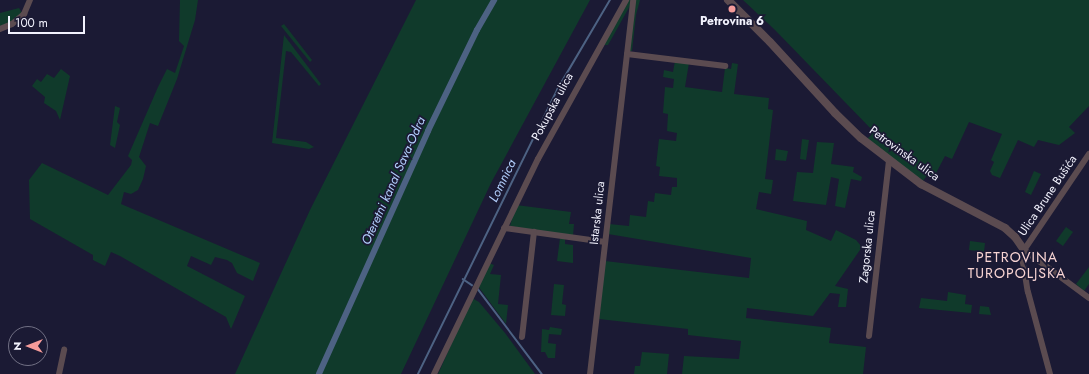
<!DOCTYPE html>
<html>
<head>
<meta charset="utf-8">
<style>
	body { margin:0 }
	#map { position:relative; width:1089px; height:374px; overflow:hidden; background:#1b1a34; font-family:Jost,sans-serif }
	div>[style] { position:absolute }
	.green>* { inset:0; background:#103a2b }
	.stream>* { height:1.5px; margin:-0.75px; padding:0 0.75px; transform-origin:0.75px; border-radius:0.75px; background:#4d6283 }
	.canal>* { height:5.5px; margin:-2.75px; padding:0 2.75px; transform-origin:2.75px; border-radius:2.75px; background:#4d6283 }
	.minor>* { height:6px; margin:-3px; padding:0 3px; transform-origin:3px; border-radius:3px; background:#5b4b50 }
	.tertiary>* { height:8px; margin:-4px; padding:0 4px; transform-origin:4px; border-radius:4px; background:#5b4b50 }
	.dots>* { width:11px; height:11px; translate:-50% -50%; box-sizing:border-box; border:2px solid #1b1a34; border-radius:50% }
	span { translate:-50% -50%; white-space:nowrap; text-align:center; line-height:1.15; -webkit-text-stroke:3.5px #1b1a34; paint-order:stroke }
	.poi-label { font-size:12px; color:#f2f2fd; font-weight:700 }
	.street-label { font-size:12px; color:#f2f2fd }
	.water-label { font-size:13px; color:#b2cefc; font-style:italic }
	.quarter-label { font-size:14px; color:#f8d4d3; letter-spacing:1px }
	.north { position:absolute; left:8px; top:326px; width:40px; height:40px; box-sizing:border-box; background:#1b1a34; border:1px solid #717084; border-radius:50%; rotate:270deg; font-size:11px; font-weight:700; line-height:16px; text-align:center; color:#f2f2fd }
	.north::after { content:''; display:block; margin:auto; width:14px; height:18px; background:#f59b9a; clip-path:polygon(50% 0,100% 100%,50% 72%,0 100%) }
	.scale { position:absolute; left:8px; top:16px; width:77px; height:18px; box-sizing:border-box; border:2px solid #f2f2fd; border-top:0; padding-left:5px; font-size:12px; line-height:14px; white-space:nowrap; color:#f2f2fd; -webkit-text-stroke:3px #1b1a34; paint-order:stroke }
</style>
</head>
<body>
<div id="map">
	<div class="green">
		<i style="clip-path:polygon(180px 0,198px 0,195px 20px,177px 79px,158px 126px,150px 123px,139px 157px,146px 166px,143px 179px,138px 190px,131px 194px,124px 192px,121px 204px,260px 263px,253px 281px,237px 273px,232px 263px,227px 260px,215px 257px,211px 265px,191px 256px,187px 266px,245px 296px,231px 329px,226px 317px,120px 256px,111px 252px,105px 266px,93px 260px,93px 255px,30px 219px,29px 180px,42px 163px,108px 195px,131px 165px,132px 160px,128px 156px,158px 87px,167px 69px,175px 73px,184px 46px,179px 41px)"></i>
		<i style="clip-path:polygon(416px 0,590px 0,491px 183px,401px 374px,235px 374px,310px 210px)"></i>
		<i style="clip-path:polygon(628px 0,631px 0,631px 4px,608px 45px,603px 45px)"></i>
		<i style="clip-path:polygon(634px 0,640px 0,636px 15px,632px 51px,629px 51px)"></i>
		<i style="clip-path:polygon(743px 0,1089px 0,1089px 106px,1069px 127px,1075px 133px,1059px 145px,1038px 140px,1034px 147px,1018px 140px,1000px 178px,992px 175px,990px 171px,994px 162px,991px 160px,1002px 134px,969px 122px,952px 159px,945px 156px,934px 177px,928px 174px,923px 181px,867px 139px,874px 132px,775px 30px)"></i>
		<i style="clip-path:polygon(19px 8px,22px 13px,11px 22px,0 27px,0 13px)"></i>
		<i style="clip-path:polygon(284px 24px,312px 60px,310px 62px,281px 26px)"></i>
		<i style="clip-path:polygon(284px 35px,321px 84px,319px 86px,291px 52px,286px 51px,276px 138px,306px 142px,314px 147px,309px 149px,272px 143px)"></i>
		<i style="clip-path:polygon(675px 61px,689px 63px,685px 87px,722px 92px,725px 68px,731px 69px,732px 63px,738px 64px,734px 94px,769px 98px,768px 109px,773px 110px,765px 179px,773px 180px,771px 194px,759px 192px,756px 209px,807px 221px,806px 230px,831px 241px,836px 230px,856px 240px,862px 247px,835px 286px,848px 289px,846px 307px,838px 307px,840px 294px,830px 293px,813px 316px,747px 308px,746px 318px,831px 328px,829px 343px,866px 347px,863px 374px,682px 374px,684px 356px,739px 359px,741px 341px,688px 335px,688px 329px,599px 319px,605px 261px,749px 278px,751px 258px,608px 234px,609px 224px,629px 226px,630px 215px,646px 217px,648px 201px,654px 202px,655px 193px,671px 195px,672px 187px,677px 187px,677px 178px,659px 176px,660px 167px,656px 166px,659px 139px,676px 141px,677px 133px,667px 131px,668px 114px,663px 113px,665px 87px,673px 88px,674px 79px,663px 77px,664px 70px,673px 72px)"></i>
		<i style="clip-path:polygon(61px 69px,70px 76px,60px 120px,56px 111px,44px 103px,45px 97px,32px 86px,37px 79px,41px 82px,47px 74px,54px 78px)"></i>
		<i style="clip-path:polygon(115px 106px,120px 108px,117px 122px,120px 125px,115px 148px,110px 145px)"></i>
		<i style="clip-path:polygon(802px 139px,809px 140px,806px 160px,800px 159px)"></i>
		<i style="clip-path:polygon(817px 142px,834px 143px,831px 164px,854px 167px,853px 172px,862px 177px,861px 181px,851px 179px,845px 208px,835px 206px,839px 179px,831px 177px,826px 205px,793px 201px,797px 172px,813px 173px)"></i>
		<i style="clip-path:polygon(776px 149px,788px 151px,786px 161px,775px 160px)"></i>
		<i style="clip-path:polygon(1034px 171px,1041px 174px,1031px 195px,1025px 192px)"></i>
		<i style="clip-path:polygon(516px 205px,571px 212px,569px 224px,574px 224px,573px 236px,510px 226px)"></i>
		<i style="clip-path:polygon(1066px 227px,1073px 232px,1063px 246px,1056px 241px)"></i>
		<i style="clip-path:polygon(560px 238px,565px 239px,565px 244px,573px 245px,573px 263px,557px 261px)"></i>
		<i style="clip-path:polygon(970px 241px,985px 243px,984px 252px,969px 250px)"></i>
		<i style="clip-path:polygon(489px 263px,494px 265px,490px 274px,501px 275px,498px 304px,508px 305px,506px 324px,478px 286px)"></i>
		<i style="clip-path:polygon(1089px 267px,1089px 284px,1084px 291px,1076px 284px)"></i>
		<i style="clip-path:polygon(554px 284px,564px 285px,562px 304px,566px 305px,565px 316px,551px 315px)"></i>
		<i style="clip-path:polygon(948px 292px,966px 295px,965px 304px,972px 305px,971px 313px,919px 308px,921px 298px,947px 301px)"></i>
		<i style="clip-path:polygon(472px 298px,479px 302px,505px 333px,535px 374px,438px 374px)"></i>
		<i style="clip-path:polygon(980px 306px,989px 307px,991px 315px,979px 314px)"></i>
		<i style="clip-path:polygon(550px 327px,562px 329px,561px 335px,549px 334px,548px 343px,556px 344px,555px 358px,548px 358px,545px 352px,541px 352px,542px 329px,549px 330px)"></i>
		<i style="clip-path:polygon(642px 352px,669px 354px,667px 374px,634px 374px,635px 366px,640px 366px)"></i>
	</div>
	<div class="stream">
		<i style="left:463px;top:279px;width:11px;rotate:34deg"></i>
		<i style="left:478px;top:289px;width:106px;rotate:53deg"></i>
		<i style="left:418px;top:374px;width:316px;rotate:-63.9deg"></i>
		<i style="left:557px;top:90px;width:104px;rotate:-59.5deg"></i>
	</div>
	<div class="canal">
		<i style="left:319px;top:374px;width:266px;rotate:-65.8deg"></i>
		<i style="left:428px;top:131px;width:112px;rotate:-64.1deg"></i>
		<i style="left:477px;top:30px;width:34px;rotate:-60deg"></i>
	</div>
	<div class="minor">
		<i style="left:0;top:29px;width:13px;rotate:-23deg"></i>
		<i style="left:12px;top:24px;width:16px;rotate:-40deg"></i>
		<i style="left:24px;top:14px;width:15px;rotate:-67deg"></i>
		<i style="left:627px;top:54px;width:99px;rotate:7deg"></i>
		<i style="left:504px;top:228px;width:102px;rotate:7.9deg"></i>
		<i style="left:1024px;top:250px;width:12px;rotate:95deg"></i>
		<i style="left:1023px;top:262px;width:30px;rotate:81deg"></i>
		<i style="left:1028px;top:292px;width:85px;rotate:75deg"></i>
		<i style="left:1024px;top:250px;width:116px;rotate:-55.9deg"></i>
		<i style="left:1024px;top:250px;width:81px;rotate:36.4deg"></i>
		<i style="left:869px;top:336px;width:177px;rotate:-83.5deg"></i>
		<i style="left:522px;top:337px;width:106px;rotate:-83.5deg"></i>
		<i style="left:59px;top:374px;width:25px;rotate:-78deg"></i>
		<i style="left:434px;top:374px;width:239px;rotate:-64.2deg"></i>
		<i style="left:538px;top:159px;width:182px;rotate:-61deg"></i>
		<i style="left:590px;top:374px;width:376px;rotate:-83.4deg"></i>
	</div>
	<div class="tertiary">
		<i style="left:728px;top:0;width:59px;rotate:45deg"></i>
		<i style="left:770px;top:42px;width:96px;rotate:47.5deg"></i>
		<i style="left:835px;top:113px;width:36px;rotate:44deg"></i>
		<i style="left:861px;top:138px;width:76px;rotate:37.5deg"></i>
		<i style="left:921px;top:184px;width:95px;rotate:27.6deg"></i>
		<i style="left:1005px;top:228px;width:13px;rotate:42deg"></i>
		<i style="left:1015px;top:237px;width:16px;rotate:55deg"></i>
	</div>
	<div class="dots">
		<i style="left:732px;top:9px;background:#f59b9a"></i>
	</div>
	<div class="poi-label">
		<span style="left:732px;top:22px">Petrovina 6</span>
	</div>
	<div class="street-label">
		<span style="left:553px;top:107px;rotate:-62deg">Pokupska ulica</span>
		<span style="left:904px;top:154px;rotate:36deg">Petrovinska ulica</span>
		<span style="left:1048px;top:196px;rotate:-56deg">Ulica Brune Bušića</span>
		<span style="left:598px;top:213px;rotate:-84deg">Istarska ulica</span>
		<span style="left:868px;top:247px;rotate:-84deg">Zagorska ulica</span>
	</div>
	<div class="water-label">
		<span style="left:394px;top:181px;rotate:-66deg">Oteretni kanal Sava-Odra</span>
		<span style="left:503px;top:181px;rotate:-64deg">Lomnica</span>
	</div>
	<div class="quarter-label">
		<span style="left:1017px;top:265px">PETROVINA<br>TUROPOLJSKA</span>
	</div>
	<div class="north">N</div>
	<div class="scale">100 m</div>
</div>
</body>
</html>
